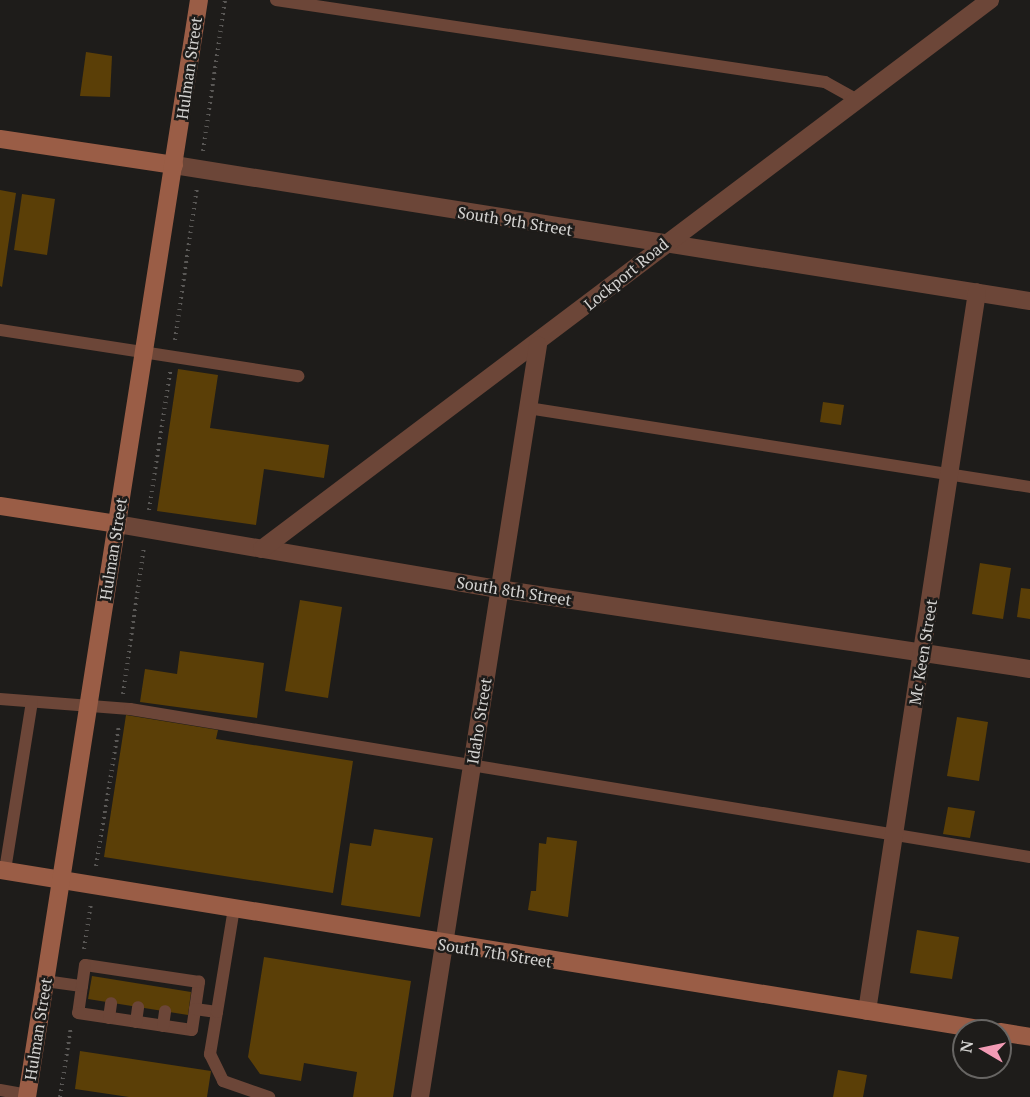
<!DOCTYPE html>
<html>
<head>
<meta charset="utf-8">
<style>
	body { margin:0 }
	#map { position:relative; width:1030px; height:1097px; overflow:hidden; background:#1e1c1a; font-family:"PT Serif",serif }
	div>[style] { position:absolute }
	.building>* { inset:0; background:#5b3f07 }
	.path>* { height:4px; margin-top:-2px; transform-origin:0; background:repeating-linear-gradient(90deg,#5a5856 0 1.5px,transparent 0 6px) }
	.lane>* { height:12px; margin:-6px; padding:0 6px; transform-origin:6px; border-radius:6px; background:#6c4638 }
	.street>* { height:18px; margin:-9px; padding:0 9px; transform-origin:9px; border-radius:9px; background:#6c4638 }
	.secondary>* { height:18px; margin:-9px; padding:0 9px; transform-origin:9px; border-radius:9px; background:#9a5d46 }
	span { translate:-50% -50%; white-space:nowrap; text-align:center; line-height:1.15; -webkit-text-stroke:5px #1e1c1a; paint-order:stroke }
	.street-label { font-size:16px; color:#d4d3d1 }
	.north { position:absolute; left:952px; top:1019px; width:60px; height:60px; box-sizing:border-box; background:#1e1c1a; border:2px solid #676563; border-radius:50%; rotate:279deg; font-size:16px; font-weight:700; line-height:24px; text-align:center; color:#d4d3d1 }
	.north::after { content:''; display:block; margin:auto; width:21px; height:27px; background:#f19ab4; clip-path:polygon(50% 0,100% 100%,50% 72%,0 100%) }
</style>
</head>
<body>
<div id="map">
	<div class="building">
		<i style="clip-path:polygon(86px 52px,112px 56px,110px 97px,80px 96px)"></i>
		<i style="clip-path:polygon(0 190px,16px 193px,2px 287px,0 286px)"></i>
		<i style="clip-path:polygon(22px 194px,55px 199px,47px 255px,14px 250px)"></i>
		<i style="clip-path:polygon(178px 369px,218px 375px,210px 428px,329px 445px,324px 478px,264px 469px,256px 525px,157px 511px)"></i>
		<i style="clip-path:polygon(823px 402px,844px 405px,841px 425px,820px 422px)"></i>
		<i style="clip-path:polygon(980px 563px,1011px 568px,1003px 619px,972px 614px)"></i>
		<i style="clip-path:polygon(1021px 588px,1030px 589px,1030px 619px,1017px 617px)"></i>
		<i style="clip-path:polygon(300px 600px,342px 607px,328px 698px,285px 691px)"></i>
		<i style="clip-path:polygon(180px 651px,264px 663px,257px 718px,140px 702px,145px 669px,177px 674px)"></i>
		<i style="clip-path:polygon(126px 715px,218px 730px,216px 739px,353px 761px,333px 893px,104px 857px)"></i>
		<i style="clip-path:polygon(957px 717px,988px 722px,979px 781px,947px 776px)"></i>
		<i style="clip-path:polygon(948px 807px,975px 811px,970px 838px,943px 834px)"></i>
		<i style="clip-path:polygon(374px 829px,433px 838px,420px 917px,341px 905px,350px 843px,371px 846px)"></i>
		<i style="clip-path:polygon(547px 837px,577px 841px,568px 917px,528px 910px,531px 891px,536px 891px,539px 843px,546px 844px)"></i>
		<i style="clip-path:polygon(917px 930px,959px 937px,952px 979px,910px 973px)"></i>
		<i style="clip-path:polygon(264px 957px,411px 981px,393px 1097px,353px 1097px,357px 1072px,304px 1063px,301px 1081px,260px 1074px,248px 1057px)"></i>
		<i style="clip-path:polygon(92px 976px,191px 992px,188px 1015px,88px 999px)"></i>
		<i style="clip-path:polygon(80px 1051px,211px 1071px,207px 1097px,129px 1097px,75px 1089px)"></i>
		<i style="clip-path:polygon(838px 1070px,867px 1075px,863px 1097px,833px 1097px)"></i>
	</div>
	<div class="path">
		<i style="left:203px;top:151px;width:153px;rotate:-81.7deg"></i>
		<i style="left:175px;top:340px;width:154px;rotate:-81.8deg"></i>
		<i style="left:149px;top:510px;width:140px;rotate:-81.3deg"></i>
		<i style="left:123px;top:694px;width:148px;rotate:-81.9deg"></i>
		<i style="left:96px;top:866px;width:143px;rotate:-80.7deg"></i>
		<i style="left:84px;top:949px;width:47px;rotate:-81.3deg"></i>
		<i style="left:60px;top:1097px;width:71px;rotate:-81.1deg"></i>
	</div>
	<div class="lane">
		<i style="left:276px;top:0;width:555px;rotate:8.5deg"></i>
		<i style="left:825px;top:82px;width:37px;rotate:29deg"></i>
		<i style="left:0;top:330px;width:302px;rotate:8.8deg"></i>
		<i style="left:528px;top:408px;width:508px;rotate:8.94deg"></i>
		<i style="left:0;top:699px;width:130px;rotate:4.4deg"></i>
		<i style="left:130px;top:709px;width:912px;rotate:9.34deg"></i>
		<i style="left:5px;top:870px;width:170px;rotate:-80.9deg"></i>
		<i style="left:45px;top:981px;width:37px;rotate:8deg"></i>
		<i style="left:82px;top:986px;width:27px;rotate:98deg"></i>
		<i style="left:78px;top:1013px;width:115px;rotate:8.5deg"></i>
		<i style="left:192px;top:1030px;width:49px;rotate:-81.7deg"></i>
		<i style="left:199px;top:982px;width:115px;rotate:-171.5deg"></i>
		<i style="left:85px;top:965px;width:21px;rotate:98deg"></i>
		<i style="left:195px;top:1009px;width:22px;rotate:8deg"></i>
		<i style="left:217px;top:1012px;width:43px;rotate:99.5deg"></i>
		<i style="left:210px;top:1054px;width:30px;rotate:64deg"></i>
		<i style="left:223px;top:1081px;width:49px;rotate:19.2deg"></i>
		<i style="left:217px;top:1012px;width:105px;rotate:-80.7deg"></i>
		<i style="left:109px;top:1018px;width:15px;rotate:-82deg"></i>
		<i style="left:136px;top:1022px;width:15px;rotate:-82deg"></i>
		<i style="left:163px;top:1026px;width:15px;rotate:-82deg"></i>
		<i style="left:0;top:1090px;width:27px;rotate:10deg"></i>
	</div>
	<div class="street">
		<i style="left:174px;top:165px;width:867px;rotate:9.03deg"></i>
		<i style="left:117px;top:524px;width:387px;rotate:9.7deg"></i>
		<i style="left:499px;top:589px;width:537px;rotate:8.57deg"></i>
		<i style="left:262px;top:549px;width:912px;rotate:-37.02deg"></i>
		<i style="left:867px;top:1011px;width:727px;rotate:-81.3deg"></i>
		<i style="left:420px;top:1097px;width:761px;rotate:-81.08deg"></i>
	</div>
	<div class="secondary">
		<i style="left:0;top:139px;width:176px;rotate:8.5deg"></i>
		<i style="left:0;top:506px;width:118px;rotate:8.7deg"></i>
		<i style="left:0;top:870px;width:1005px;rotate:9.22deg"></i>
		<i style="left:1000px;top:1032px;width:30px;rotate:9deg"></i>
		<i style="left:27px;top:1097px;width:1110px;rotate:-81.09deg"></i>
	</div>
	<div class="street-label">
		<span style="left:189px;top:68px;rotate:-82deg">Hulman Street</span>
		<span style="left:515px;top:221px;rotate:9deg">South 9th Street</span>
		<span style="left:626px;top:274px;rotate:-39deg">Lockport Road</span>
		<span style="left:113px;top:549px;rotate:-81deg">Hulman Street</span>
		<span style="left:514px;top:591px;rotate:9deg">South 8th Street</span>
		<span style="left:923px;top:652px;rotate:-81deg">Mc Keen Street</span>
		<span style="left:479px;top:721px;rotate:-81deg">Idaho Street</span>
		<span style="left:495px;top:953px;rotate:9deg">South 7th Street</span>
		<span style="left:38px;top:1029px;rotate:-81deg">Hulman Street</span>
	</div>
	<div class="north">N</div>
</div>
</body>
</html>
